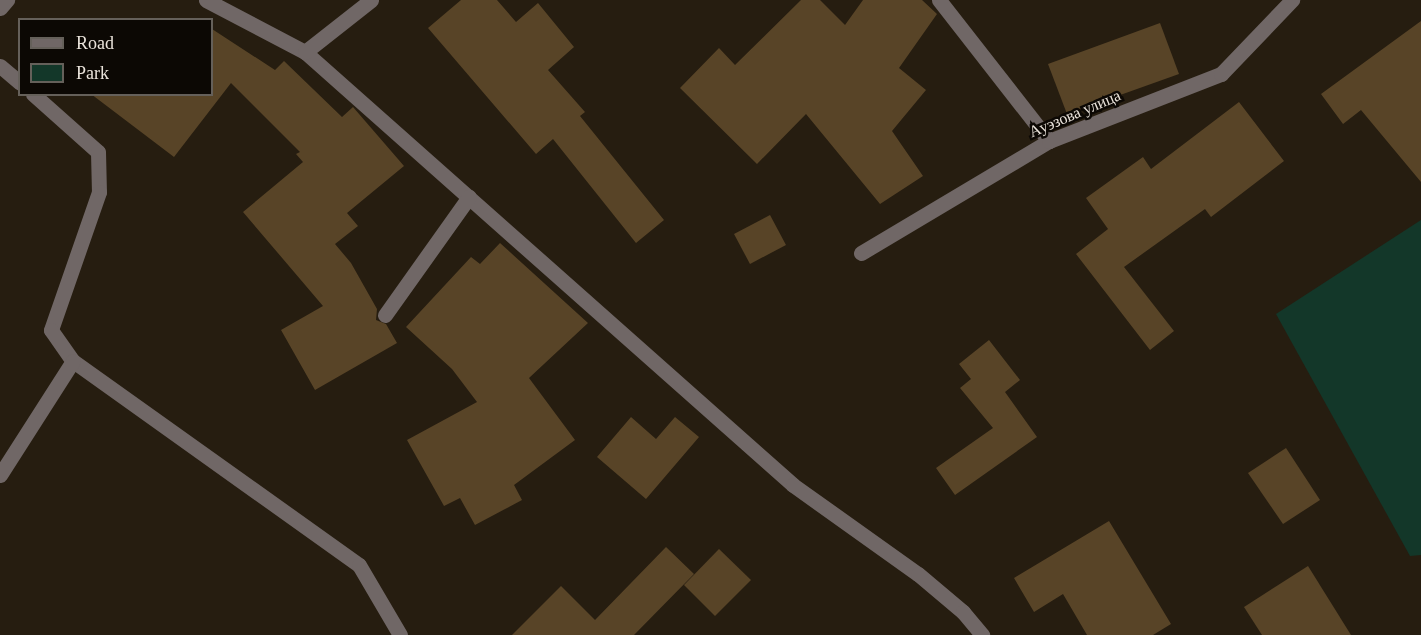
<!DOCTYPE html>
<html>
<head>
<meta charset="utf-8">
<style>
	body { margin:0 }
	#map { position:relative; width:1421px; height:635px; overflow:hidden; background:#261d10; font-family:"Times New Roman",serif }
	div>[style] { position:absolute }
	.green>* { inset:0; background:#133729 }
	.building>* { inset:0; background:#584427 }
	.minor>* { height:15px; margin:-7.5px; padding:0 7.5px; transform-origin:7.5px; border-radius:7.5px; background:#706766 }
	span { translate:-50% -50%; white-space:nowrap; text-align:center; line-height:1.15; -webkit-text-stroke:5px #0c0804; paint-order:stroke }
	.street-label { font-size:16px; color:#eae3db }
	.legend { position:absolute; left:18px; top:18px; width:195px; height:78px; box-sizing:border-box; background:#0c0804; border:2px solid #65605a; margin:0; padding:8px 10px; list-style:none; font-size:18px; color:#eae3db }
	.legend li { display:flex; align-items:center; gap:12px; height:30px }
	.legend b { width:30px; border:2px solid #65605a }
</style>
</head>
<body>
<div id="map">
	<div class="green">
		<i style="clip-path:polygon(1421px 220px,1421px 555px,1410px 556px,1276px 314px)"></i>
	</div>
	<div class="building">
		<i style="clip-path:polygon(461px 0,497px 0,516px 22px,538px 3px,574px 47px,548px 70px,585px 112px,580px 116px,664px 220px,636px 243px,553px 139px,536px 154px,428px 28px)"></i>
		<i style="clip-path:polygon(801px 0,820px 0,845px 25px,863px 0,922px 0,937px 14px,899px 68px,926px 90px,892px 131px,923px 176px,880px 204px,806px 114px,757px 164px,680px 88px,719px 48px,735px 65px)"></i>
		<i style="clip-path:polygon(1421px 21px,1421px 182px,1361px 110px,1343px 124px,1321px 94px)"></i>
		<i style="clip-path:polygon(1160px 23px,1179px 74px,1067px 114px,1048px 64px)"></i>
		<i style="clip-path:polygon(212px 29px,275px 70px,284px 61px,342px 117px,353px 107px,404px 166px,347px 213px,358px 226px,335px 244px,351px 263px,377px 309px,376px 320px,386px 324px,397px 343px,315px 390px,281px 330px,323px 306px,243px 212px,303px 162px,296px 154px,300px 152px,231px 83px,174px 157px,91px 94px,212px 94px)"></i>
		<i style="clip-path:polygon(1239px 102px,1284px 161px,1211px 217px,1205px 209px,1124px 267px,1174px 331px,1150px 350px,1076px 254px,1108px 229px,1086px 198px,1143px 157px,1151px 169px)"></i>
		<i style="clip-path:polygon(770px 215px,786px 245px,750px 264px,734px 234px)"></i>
		<i style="clip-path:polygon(500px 243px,588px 323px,529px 378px,575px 440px,514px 485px,522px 500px,475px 525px,460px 498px,444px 506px,407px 440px,477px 402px,452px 369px,406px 327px,471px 257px,480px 264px)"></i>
		<i style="clip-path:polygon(989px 340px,1020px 380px,1005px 392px,1037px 437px,955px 495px,936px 468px,993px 428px,960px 388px,971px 379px,959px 364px)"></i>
		<i style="clip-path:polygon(631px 417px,656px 439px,675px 417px,699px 437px,646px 499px,597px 457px)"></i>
		<i style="clip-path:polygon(1286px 448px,1320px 500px,1283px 524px,1248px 473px)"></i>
		<i style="clip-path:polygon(1109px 521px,1171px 624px,1153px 635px,1087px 635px,1063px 594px,1034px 612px,1014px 578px)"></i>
		<i style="clip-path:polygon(666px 547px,694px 574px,634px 635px,512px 635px,561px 586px,595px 620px)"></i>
		<i style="clip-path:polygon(719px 549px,751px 580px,715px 616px,684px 585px)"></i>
		<i style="clip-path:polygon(1308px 566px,1351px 635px,1262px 635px,1244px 607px)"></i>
	</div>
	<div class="minor">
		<i style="left:206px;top:0;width:112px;rotate:27.7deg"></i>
		<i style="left:305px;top:52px;width:652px;rotate:41.58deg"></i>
		<i style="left:793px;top:485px;width:153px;rotate:35.5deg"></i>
		<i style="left:918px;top:574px;width:59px;rotate:40.2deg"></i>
		<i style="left:963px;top:612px;width:30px;rotate:50deg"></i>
		<i style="left:939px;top:0;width:179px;rotate:52deg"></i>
		<i style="left:0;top:8px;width:11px;rotate:-49deg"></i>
		<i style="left:305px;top:52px;width:84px;rotate:-38.2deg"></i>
		<i style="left:0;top:66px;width:26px;rotate:40deg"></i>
		<i style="left:33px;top:94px;width:87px;rotate:41.7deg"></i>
		<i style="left:98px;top:152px;width:40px;rotate:88.6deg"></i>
		<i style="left:99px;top:192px;width:146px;rotate:109.2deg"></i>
		<i style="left:51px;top:330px;width:38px;rotate:55deg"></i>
		<i style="left:73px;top:361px;width:351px;rotate:35.5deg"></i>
		<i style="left:359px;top:565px;width:81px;rotate:59.6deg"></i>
		<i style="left:861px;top:253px;width:219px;rotate:-30.8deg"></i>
		<i style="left:1049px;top:141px;width:185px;rotate:-21.3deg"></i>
		<i style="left:1221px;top:74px;width:103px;rotate:-46.2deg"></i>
		<i style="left:385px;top:315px;width:145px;rotate:-54.6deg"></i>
		<i style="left:0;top:475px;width:135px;rotate:-57.4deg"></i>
	</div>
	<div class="street-label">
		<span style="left:1075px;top:114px;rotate:-23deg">Ауэзова улица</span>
	</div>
	<ul class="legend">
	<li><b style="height:8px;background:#706766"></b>Road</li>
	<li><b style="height:16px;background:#133729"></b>Park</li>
	</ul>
</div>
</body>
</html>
